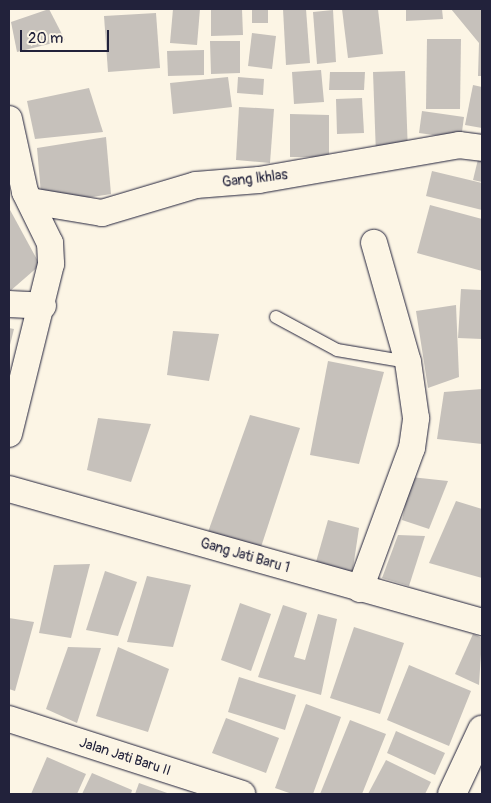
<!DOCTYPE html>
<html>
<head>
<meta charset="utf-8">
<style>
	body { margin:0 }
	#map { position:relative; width:491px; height:803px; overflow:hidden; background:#fcf5e5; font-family:Pangolin,sans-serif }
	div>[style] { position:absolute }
	.building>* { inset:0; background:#c6c1bb }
	.roads { filter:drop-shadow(0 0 1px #22223b) drop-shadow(0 0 1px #22223b) }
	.lane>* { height:12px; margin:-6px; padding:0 6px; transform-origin:6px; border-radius:6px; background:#fcf5e5 }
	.street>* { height:26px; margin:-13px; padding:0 13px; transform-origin:13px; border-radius:13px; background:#fcf5e5 }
	.secondary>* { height:28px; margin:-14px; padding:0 14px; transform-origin:14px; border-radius:14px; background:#fcf5e5 }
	span { translate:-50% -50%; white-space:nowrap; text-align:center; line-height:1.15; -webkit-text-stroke:4px #fcf5e5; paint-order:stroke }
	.street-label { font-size:14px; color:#22223b }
	.frame { position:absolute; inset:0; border:10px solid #22223b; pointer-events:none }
	.scale { position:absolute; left:20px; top:30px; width:89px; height:22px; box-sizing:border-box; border:2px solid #22223b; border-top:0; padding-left:6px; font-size:15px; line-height:18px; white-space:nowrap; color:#22223b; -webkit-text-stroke:4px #fcf5e5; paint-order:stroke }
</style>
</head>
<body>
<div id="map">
	<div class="building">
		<i style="clip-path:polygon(49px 9px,65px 40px,17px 52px,11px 22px)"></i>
		<i style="clip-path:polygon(173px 9px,200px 9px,197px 45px,170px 43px)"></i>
		<i style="clip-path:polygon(211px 9px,242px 9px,243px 35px,211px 36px)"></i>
		<i style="clip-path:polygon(252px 9px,268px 9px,268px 23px,252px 23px)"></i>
		<i style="clip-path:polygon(283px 9px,306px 9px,310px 63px,286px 65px)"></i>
		<i style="clip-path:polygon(342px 9px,378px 9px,383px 54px,348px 58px)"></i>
		<i style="clip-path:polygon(406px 9px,442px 9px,443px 19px,406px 21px)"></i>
		<i style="clip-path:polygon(451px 9px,482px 9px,482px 76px,478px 76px,479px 43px)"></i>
		<i style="clip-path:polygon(333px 10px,336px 62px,317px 64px,313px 12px)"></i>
		<i style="clip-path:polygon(156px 13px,160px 68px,108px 72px,104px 16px)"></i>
		<i style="clip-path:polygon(252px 33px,276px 36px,272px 69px,248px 66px)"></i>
		<i style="clip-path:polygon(427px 39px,461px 39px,460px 109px,426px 109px)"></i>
		<i style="clip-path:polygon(210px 41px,240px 41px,240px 73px,211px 74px)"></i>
		<i style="clip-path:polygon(204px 50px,204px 75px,168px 76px,167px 51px)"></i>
		<i style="clip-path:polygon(321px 70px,324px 102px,294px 104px,292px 72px)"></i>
		<i style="clip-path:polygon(405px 71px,408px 153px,376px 155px,373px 72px)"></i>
		<i style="clip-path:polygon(330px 72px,365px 72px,364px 90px,329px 90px)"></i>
		<i style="clip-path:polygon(228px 77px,232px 107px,173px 114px,170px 83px)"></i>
		<i style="clip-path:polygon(238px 77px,264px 79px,263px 95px,237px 93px)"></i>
		<i style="clip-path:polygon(473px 85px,482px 87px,482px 128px,465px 125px)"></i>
		<i style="clip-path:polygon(89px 88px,103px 132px,35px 139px,27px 101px)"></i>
		<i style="clip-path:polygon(362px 98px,364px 133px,337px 134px,336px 99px)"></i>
		<i style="clip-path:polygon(239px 107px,274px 109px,270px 163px,236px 160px)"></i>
		<i style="clip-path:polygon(422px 111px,464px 117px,461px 139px,419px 133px)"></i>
		<i style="clip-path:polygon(290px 114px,329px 115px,329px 157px,290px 157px)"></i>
		<i style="clip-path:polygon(106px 137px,111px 194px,42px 205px,37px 148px)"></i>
		<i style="clip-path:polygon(480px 151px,482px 151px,482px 182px,473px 180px)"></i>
		<i style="clip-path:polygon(432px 171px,482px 183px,482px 210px,426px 196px)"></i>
		<i style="clip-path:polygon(430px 205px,482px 219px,482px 271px,417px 253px)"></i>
		<i style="clip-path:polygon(9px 208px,40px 265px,9px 292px)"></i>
		<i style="clip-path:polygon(461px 289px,482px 290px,482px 339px,458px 338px)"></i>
		<i style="clip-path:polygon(456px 305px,459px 377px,428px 388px,416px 311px)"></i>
		<i style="clip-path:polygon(9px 328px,14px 329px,9px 349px)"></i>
		<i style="clip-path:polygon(173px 331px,219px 334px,209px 381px,167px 375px)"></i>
		<i style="clip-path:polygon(328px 361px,384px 372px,359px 464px,310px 455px)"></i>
		<i style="clip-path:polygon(482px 389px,482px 444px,437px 439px,444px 392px)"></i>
		<i style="clip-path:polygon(250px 415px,300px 428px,261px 547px,208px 532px)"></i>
		<i style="clip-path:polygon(98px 418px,151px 424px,131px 482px,87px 470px)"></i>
		<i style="clip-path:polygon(411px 477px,448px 481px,429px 529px,402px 520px)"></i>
		<i style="clip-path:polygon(456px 501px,482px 509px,482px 578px,429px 563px)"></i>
		<i style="clip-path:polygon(328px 520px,359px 528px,352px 575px,316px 562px)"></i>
		<i style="clip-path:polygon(398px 535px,425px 536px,409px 586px,382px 578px)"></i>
		<i style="clip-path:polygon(90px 564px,71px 638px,39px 633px,54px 565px)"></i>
		<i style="clip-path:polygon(105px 571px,137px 582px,118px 636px,86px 630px)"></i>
		<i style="clip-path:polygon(147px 576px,191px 585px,173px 647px,127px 642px)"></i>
		<i style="clip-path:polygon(240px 603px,271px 614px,251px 671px,221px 660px)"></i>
		<i style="clip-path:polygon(283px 605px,307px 613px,294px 657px,305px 660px,318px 614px,337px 619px,321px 695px,258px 677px)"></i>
		<i style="clip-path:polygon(9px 618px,34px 622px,15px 691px,9px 689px)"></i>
		<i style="clip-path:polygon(354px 627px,404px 643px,380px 714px,330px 698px)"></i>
		<i style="clip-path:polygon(473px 634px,482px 638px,479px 685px,455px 674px)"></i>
		<i style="clip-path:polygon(68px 647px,101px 648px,77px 723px,46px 709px)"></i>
		<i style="clip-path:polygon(118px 647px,169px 669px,148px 732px,96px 716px)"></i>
		<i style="clip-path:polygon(409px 665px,471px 691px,449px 746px,387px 720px)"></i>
		<i style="clip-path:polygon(239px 677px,296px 695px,285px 730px,228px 712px)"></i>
		<i style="clip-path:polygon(306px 704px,341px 717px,313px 794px,292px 794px,275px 788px)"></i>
		<i style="clip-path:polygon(226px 718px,279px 738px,266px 773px,212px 753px)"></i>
		<i style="clip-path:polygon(350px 720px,386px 734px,362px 794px,320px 794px)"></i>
		<i style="clip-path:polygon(396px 731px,445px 753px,435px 775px,387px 753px)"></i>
		<i style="clip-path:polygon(47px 757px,86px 774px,77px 794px,31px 794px)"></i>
		<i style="clip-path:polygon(386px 760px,431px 782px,425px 794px,368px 794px)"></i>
		<i style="clip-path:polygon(92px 773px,132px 790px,131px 794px,82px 794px)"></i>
		<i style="clip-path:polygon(139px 783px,170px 794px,135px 794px)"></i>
	</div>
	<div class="roads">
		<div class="lane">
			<i style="left:276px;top:317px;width:69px;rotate:28.4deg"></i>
			<i style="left:337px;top:350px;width:72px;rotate:9.6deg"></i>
		</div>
		<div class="street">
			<i style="left:9px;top:119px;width:75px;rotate:77.6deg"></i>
			<i style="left:25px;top:192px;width:57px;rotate:63.9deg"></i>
			<i style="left:50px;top:243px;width:21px;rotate:87deg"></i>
			<i style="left:51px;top:264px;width:175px;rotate:103.9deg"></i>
			<i style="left:30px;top:201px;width:73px;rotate:9.5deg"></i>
			<i style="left:102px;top:213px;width:98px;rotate:-16.6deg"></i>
			<i style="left:196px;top:185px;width:63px;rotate:-4.5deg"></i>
			<i style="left:259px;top:180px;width:203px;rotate:-9.9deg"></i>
			<i style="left:459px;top:145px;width:23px;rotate:7deg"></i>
			<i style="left:9px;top:304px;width:34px;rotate:3deg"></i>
			<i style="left:9px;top:489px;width:491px;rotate:15.7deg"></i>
			<i style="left:360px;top:589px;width:150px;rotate:-69.8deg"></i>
			<i style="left:412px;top:448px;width:30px;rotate:-82deg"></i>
			<i style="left:416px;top:418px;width:57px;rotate:-98.1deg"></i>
			<i style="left:408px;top:362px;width:124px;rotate:-105.9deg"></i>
			<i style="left:9px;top:719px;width:245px;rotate:17.8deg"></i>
		</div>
		<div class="secondary">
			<i style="left:452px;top:794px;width:71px;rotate:-64.9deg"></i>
		</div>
	</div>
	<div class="street-label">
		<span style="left:255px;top:179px;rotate:-7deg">Gang Ikhlas</span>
		<span style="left:245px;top:556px;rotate:16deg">Gang Jati Baru 1</span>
		<span style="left:125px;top:757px;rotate:18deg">Jalan Jati Baru II</span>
	</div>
	<div class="frame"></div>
	<div class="scale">20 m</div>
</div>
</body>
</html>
